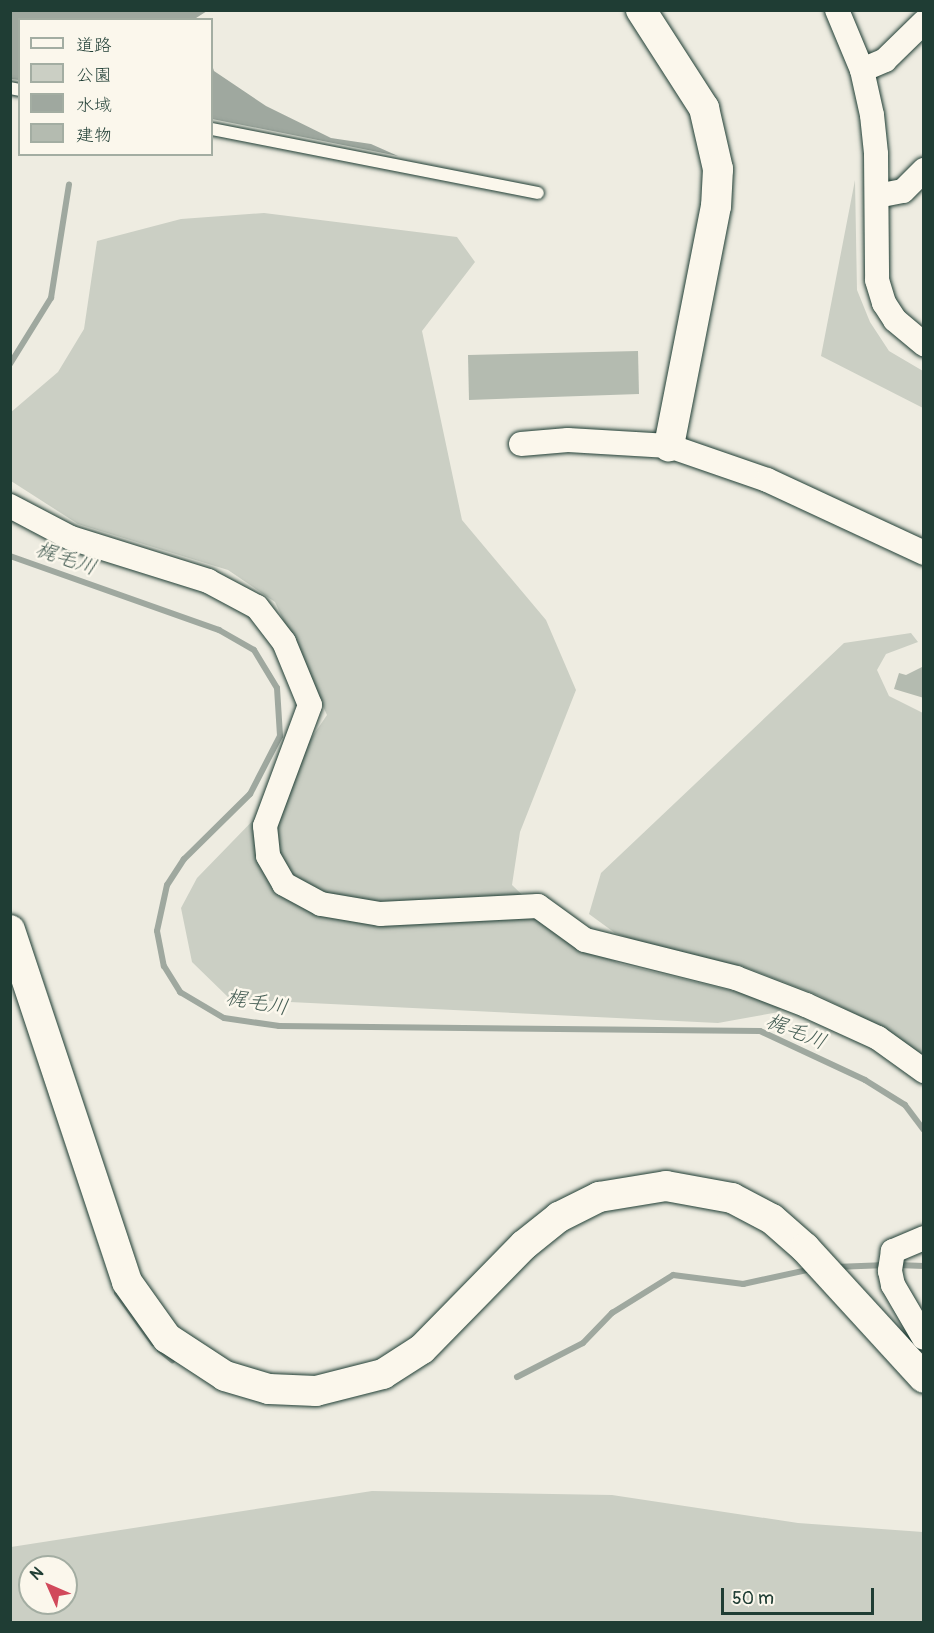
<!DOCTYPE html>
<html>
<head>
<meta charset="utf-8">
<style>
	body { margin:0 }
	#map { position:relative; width:934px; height:1633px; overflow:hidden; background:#eeece1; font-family:Pangolin,"Klee One",sans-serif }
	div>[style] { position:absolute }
	.green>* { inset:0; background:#cbcfc4 }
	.water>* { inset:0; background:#9fa89f }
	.stream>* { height:6px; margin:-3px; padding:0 3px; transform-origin:3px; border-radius:3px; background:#9fa89f }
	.building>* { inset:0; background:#b4bbb0 }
	.roads { filter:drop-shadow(0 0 2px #1f3d34) drop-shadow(0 0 2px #1f3d34) }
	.service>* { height:12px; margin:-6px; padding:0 6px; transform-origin:6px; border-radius:6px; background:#fbf7ec }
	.minor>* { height:24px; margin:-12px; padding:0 12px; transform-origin:12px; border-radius:12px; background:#fbf7ec }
	.tertiary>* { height:30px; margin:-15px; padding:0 15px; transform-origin:15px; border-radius:15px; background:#fbf7ec }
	span { translate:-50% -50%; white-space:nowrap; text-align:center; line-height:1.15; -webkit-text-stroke:5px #fbf7ec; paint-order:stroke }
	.water-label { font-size:21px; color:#455d54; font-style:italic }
	.frame { position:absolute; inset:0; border:12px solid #1f3d34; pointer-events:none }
	.legend { position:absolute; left:18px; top:18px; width:195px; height:138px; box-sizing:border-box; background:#fbf7ec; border:2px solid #a3ada2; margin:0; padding:8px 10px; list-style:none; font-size:18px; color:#1f3d34 }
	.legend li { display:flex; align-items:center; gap:12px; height:30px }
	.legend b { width:30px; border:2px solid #a3ada2 }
	.north { position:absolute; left:18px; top:1555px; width:60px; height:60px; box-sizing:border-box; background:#fbf7ec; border:2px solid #a3ada2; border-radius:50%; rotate:315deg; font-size:16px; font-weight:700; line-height:24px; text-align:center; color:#1f3d34 }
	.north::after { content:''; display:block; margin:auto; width:21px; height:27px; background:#d1495b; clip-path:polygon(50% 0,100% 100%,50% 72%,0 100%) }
	.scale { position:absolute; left:721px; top:1588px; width:153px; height:27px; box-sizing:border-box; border:3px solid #1f3d34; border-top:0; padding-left:8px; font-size:18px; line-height:21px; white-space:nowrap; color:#1f3d34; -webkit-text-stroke:4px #fbf7ec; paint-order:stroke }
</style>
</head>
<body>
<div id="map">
	<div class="green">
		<i style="clip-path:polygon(855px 180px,857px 290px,870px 322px,889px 351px,923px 371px,923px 408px,821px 356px)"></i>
		<i style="clip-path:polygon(264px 213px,457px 237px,475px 262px,422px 331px,462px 520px,546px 620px,576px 690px,520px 832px,512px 885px,542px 914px,593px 952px,621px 964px,783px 1003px,779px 1012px,718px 1023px,230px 999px,192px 962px,181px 908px,197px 878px,262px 811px,327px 715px,275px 602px,228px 570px,78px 524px,11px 481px,10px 413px,58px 372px,84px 329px,97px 241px,181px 219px)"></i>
		<i style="clip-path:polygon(911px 633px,918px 642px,886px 654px,877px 670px,889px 696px,923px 713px,923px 1063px,885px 1029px,820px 996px,742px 966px,669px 953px,615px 933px,589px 914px,601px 873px,844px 643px)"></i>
		<i style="clip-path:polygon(evenodd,372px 1491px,612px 1495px,798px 1523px,923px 1532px,923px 1622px,11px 1622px,11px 1547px,372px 1491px,30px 1567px,66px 1567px,66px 1603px,30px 1603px,30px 1567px)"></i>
	</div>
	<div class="water">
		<i style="clip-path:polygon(10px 11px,11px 10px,207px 11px,193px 20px,20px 20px,19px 80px,11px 79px)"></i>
		<i style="clip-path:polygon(212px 65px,214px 71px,266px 106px,331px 138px,371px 144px,398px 156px,212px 119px)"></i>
	</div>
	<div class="stream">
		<i style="left:10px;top:364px;width:78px;rotate:-58.2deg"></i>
		<i style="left:51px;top:298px;width:115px;rotate:-81deg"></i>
		<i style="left:10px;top:556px;width:222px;rotate:19.5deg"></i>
		<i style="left:219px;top:630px;width:40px;rotate:29.7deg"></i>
		<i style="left:254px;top:650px;width:44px;rotate:58.8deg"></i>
		<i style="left:277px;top:688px;width:48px;rotate:86.4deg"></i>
		<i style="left:280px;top:736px;width:65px;rotate:117.3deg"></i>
		<i style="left:250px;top:794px;width:93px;rotate:135.4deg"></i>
		<i style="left:184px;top:859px;width:31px;rotate:123deg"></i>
		<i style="left:167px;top:885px;width:47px;rotate:102.3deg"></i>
		<i style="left:157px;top:931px;width:36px;rotate:79deg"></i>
		<i style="left:164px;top:966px;width:31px;rotate:58deg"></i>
		<i style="left:180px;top:992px;width:51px;rotate:30.6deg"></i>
		<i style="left:224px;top:1018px;width:56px;rotate:8.3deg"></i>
		<i style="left:279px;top:1026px;width:481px;rotate:0.6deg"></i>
		<i style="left:760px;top:1031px;width:116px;rotate:25deg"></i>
		<i style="left:865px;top:1080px;width:47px;rotate:32deg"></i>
		<i style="left:905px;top:1105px;width:31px;rotate:53deg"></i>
		<i style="left:897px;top:1265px;width:27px;rotate:2deg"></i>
		<i style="left:835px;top:1267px;width:52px;rotate:-2.2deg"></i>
		<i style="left:117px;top:1293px;width:62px;rotate:54.2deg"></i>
		<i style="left:160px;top:1350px;width:16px;rotate:40deg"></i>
		<i style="left:517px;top:1377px;width:74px;rotate:-27.3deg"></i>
		<i style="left:583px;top:1343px;width:42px;rotate:-46deg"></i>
		<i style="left:612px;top:1313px;width:72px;rotate:-31.9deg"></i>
		<i style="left:673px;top:1275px;width:71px;rotate:7.3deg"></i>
		<i style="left:743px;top:1284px;width:71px;rotate:-12.3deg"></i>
	</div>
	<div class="building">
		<i style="clip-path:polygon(638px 351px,639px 394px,469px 400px,468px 355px)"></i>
		<i style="clip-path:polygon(924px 666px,924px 698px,894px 689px,899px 673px,906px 675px)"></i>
	</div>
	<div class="roads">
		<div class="service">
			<i style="left:10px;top:88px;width:10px;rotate:11deg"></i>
			<i style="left:212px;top:129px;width:332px;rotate:11.1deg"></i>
		</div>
		<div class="minor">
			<i style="left:837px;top:10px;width:65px;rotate:67.4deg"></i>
			<i style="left:862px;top:70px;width:46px;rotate:77.5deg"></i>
			<i style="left:872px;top:115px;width:39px;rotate:84deg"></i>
			<i style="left:876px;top:154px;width:126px;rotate:89.5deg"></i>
			<i style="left:877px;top:280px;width:24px;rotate:73deg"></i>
			<i style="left:884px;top:303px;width:20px;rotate:57deg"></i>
			<i style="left:895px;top:320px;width:38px;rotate:40deg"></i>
			<i style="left:862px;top:70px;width:25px;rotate:-23deg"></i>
			<i style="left:885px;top:60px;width:54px;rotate:-44.3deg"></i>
			<i style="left:877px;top:196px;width:26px;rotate:-11deg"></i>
			<i style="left:903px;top:191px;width:30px;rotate:-45deg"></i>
			<i style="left:521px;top:444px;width:47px;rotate:-4.9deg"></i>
			<i style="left:568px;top:440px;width:101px;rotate:3.4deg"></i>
			<i style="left:669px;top:446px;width:104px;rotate:19.1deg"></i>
			<i style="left:767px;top:480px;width:173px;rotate:24.9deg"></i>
			<i style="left:10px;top:506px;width:69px;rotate:27.7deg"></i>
			<i style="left:71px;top:538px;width:144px;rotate:17.4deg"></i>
			<i style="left:208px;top:581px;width:55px;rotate:28deg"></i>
			<i style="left:257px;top:607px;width:44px;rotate:52.4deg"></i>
			<i style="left:284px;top:642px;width:68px;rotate:67.6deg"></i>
			<i style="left:310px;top:705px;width:129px;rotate:110.4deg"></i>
			<i style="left:265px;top:826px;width:30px;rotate:84deg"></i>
			<i style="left:268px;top:856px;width:32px;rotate:60deg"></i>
			<i style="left:284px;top:884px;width:42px;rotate:28.4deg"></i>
			<i style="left:321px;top:904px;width:60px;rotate:9.6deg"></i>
			<i style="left:380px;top:914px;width:158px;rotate:-2.9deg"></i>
			<i style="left:538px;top:906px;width:58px;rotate:35.9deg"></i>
			<i style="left:585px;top:940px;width:156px;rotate:14.1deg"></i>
			<i style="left:736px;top:978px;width:75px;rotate:21.1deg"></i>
			<i style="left:806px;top:1005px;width:79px;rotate:24.6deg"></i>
			<i style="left:878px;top:1038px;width:57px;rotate:35.7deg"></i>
			<i style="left:924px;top:1238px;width:34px;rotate:157deg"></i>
			<i style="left:893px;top:1251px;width:20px;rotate:99deg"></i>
			<i style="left:890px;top:1271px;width:14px;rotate:78deg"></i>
			<i style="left:893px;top:1285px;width:61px;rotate:59.7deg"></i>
		</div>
		<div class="tertiary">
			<i style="left:641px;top:10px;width:117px;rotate:57.3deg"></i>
			<i style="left:704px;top:108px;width:63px;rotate:77.1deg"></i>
			<i style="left:718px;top:169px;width:37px;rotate:93deg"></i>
			<i style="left:716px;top:206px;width:245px;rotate:101.1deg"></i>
			<i style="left:10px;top:930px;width:371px;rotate:71.6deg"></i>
			<i style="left:127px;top:1282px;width:69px;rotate:54.5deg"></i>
			<i style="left:167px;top:1338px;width:69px;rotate:33.2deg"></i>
			<i style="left:225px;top:1376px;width:46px;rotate:16.5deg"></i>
			<i style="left:269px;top:1389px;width:47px;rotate:2.4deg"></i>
			<i style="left:316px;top:1391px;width:69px;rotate:-14.2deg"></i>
			<i style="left:383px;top:1374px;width:46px;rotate:-32.7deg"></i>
			<i style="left:422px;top:1349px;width:146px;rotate:-45.6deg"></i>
			<i style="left:524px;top:1245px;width:45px;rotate:-38.7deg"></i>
			<i style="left:559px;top:1217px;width:45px;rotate:-26.6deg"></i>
			<i style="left:599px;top:1197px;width:68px;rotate:-9.3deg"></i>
			<i style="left:666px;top:1186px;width:67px;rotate:10.3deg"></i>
			<i style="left:732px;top:1198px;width:45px;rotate:27.7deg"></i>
			<i style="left:772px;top:1219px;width:44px;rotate:41.3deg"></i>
			<i style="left:805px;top:1248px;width:176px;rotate:47.5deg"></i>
		</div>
	</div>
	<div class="water-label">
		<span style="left:66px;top:559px;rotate:19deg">梶毛川</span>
		<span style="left:257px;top:1003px;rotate:10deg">梶毛川</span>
		<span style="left:796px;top:1032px;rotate:22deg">梶毛川</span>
	</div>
	<div class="frame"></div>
	<ul class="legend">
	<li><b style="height:8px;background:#fbf7ec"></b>道路</li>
	<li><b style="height:16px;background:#cbcfc4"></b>公園</li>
	<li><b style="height:16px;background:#9fa89f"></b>水域</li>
	<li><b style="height:16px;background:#b4bbb0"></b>建物</li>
	</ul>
	<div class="north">N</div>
	<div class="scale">50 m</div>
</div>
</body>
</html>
